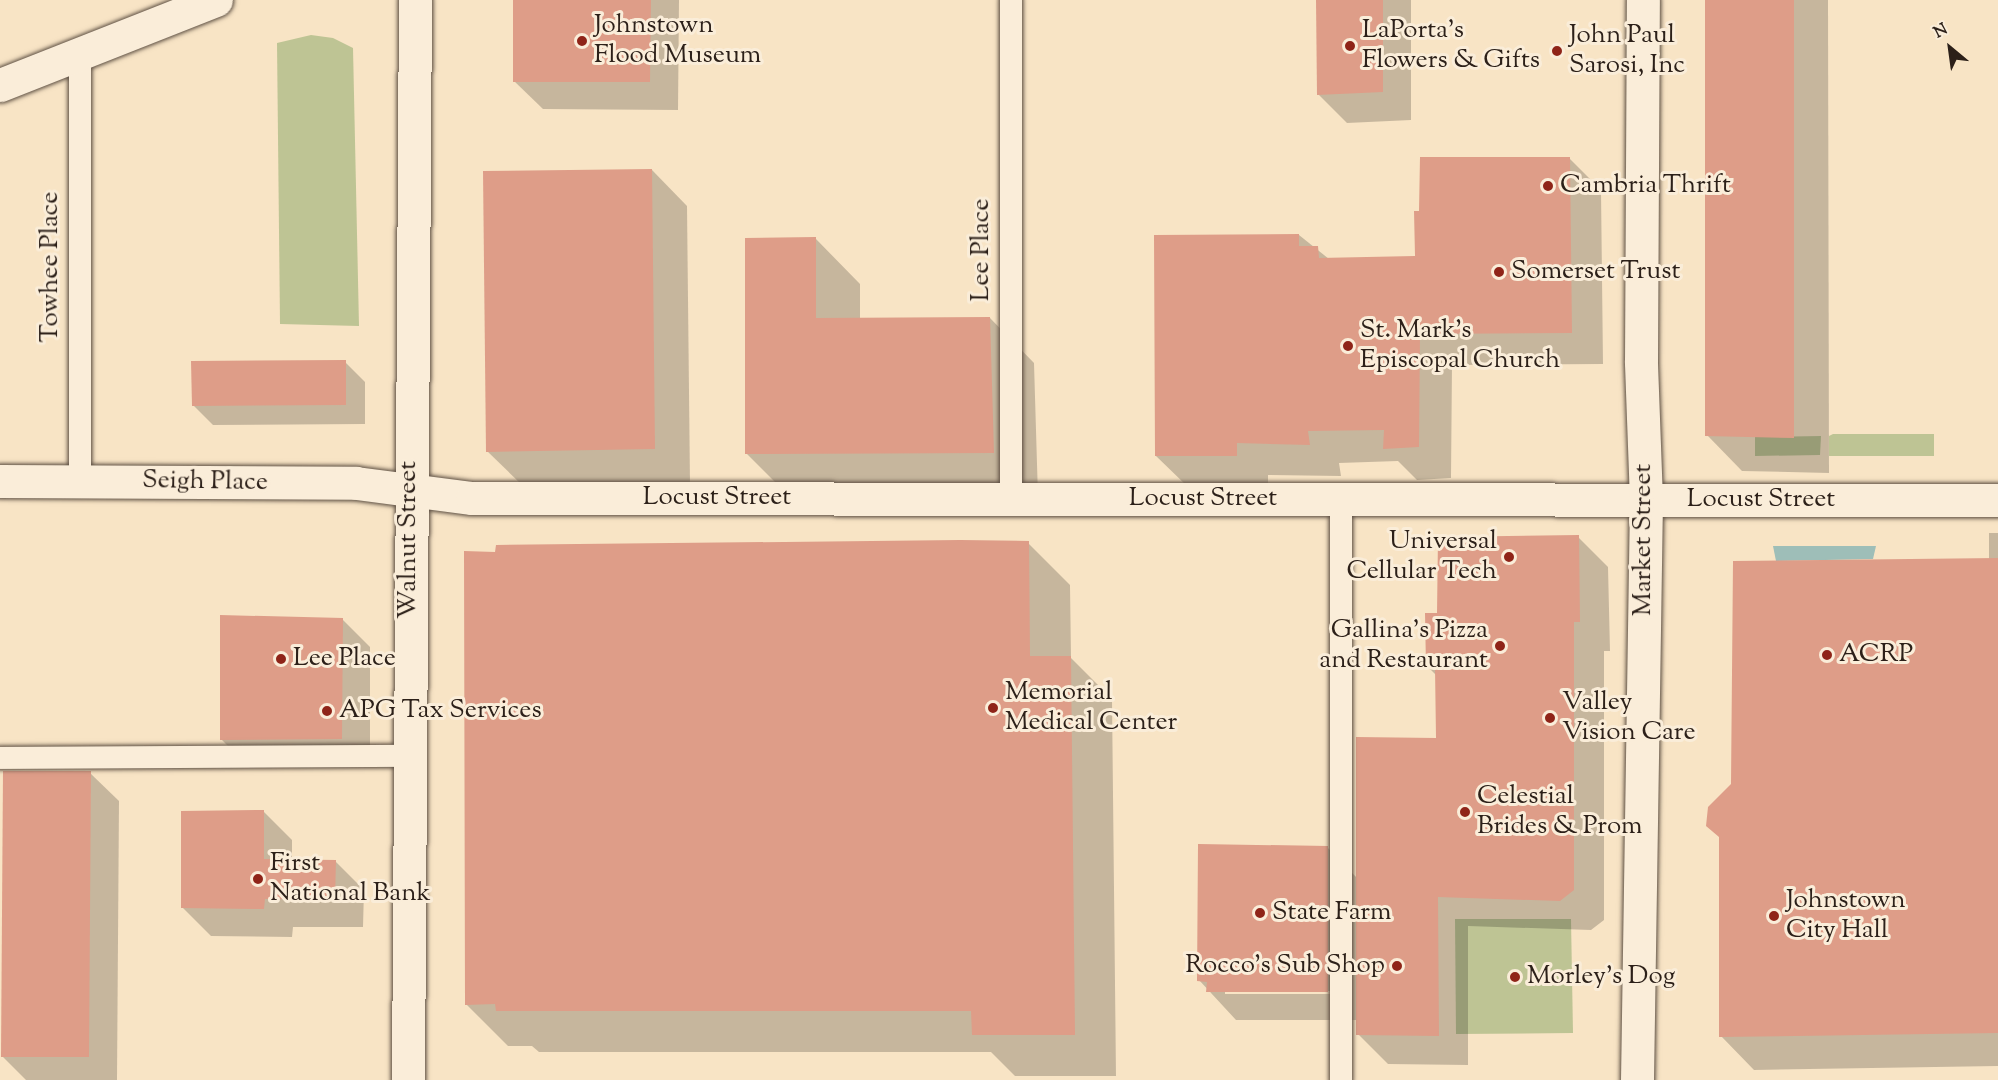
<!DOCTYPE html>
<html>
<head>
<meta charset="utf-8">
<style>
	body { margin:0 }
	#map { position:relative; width:1998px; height:1080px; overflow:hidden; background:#f8e4c5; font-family:"Sorts Mill Goudy",serif }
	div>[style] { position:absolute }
	.green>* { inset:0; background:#bec494 }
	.water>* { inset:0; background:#9ebeb8 }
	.shadow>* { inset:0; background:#0003 }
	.building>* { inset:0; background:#de9d88 }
	.roads { filter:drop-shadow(0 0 2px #5f5144) drop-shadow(0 0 2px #5f5144) }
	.lane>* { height:22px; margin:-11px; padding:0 11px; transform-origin:11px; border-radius:11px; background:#faedd9 }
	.street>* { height:33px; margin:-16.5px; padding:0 16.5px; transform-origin:16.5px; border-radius:16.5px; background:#faedd9 }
	.secondary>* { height:33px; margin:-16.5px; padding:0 16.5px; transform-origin:16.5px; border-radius:16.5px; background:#faedd9 }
	.dots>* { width:16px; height:16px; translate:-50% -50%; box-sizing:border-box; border:3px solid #faedd9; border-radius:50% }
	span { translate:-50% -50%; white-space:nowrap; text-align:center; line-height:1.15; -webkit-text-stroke:6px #faedd9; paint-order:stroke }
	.poi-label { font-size:26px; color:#2c2019 }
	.left { translate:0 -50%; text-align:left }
	.right { translate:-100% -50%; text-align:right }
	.street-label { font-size:26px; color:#2c2019 }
	.north { position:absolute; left:1920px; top:18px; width:60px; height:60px; -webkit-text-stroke:4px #faedd9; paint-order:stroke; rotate:331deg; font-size:16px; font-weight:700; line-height:24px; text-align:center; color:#2c2019 }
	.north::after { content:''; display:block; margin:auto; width:21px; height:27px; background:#2c2019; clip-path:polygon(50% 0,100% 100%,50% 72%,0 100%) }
</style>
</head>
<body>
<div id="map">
	<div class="green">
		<i style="clip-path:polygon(311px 35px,333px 38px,353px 48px,359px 326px,280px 324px,277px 43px)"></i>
		<i style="clip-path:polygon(1833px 434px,1934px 434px,1934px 456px,1829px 456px,1829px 436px)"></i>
		<i style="clip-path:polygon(1821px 436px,1820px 455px,1755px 456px,1755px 437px)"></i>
		<i style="clip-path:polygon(1455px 919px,1571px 919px,1573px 1033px,1456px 1034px)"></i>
	</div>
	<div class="water">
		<i style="clip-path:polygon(1773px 546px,1876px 546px,1873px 559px,1776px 561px)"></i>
	</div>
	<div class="shadow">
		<i style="clip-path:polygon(515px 0,679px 0,678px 110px,543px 109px,514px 81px)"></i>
		<i style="clip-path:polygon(1318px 0,1411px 0,1411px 120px,1347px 123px,1318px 94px)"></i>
		<i style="clip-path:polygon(1706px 0,1828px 0,1829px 473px,1742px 471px,1707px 435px)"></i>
		<i style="clip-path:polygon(1569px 158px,1601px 190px,1603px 364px,1452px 365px,1451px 478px,1417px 480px,1398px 461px,1339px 463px,1341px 476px,1268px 475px,1268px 487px,1188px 487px,1156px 456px,1299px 235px,1329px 259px,1417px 258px)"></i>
		<i style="clip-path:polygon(652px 170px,687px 206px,690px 484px,523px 486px,487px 451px)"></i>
		<i style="clip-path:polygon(816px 239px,860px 284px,860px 319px,990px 318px,1034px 363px,1038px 497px,791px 498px,746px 453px)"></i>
		<i style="clip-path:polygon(345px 362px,365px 382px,365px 424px,213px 425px,193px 405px)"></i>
		<i style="clip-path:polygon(1989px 533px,1998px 533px,1998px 1066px,1754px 1070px,1721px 1036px,1989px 560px)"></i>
		<i style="clip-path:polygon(evenodd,1578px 537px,1608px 567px,1610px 651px,1604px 651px,1604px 920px,1591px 930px,1468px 926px,1468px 1065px,1388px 1064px,1358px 1034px,1358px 1020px,1236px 1020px,1199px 980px,1327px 847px,1357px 878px,1438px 739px,1436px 675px,1428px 667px,1438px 614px,1578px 537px,1225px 991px,1335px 991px,1335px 994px,1225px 994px,1225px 991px)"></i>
		<i style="clip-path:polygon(1028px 543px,1070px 585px,1071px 658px,1112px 699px,1116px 1076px,1015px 1076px,991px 1052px,539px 1052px,532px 1046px,508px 1046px,466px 1004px,497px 554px)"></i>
		<i style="clip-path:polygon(342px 619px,370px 647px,370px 767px,250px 768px,222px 740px)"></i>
		<i style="clip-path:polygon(90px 773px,119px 801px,117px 1080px,26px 1080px,2px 1056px)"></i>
		<i style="clip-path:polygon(264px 812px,292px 840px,292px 861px,335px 861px,364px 890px,363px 927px,293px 927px,292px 937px,211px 936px,182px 907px)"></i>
	</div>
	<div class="building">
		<i style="clip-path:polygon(513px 0,651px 0,650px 82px,513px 82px)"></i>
		<i style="clip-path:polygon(1316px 0,1383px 0,1383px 92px,1317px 95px)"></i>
		<i style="clip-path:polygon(1705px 0,1794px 0,1794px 438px,1705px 436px)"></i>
		<i style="clip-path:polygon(1420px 157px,1570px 157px,1572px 333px,1420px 334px,1419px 447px,1383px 449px,1384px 430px,1308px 431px,1310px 445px,1237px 443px,1237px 456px,1155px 456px,1154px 235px,1299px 234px,1299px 246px,1318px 246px,1319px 258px,1415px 256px,1414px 211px,1419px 211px)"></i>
		<i style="clip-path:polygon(652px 169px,655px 449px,486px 452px,483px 171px)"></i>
		<i style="clip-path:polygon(816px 237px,816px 318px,990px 317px,994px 453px,745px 454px,745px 238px)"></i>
		<i style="clip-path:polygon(346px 360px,346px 405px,192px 406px,191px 361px)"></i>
		<i style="clip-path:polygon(1579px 535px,1580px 622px,1574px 622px,1574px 890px,1560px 901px,1438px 897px,1439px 1036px,1356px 1035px,1356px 737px,1436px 738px,1435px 668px,1426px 668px,1425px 613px,1437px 613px,1438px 537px)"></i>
		<i style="clip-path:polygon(960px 540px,1029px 541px,1030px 656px,1071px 656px,1075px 1035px,972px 1035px,971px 1011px,496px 1011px,495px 1004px,465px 1005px,464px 551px,495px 552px,496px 545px)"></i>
		<i style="clip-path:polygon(1998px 558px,1998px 1033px,1719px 1037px,1719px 837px,1706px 826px,1708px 807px,1731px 784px,1733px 561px)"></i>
		<i style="clip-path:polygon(220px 615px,343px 618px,342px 739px,220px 740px)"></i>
		<i style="clip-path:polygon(3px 771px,91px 771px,89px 1057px,1px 1057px)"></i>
		<i style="clip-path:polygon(264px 810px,264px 859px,336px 860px,335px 899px,265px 899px,264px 909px,181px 908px,181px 811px)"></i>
		<i style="clip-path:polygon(1198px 844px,1328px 846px,1328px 992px,1206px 992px,1207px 982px,1197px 981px)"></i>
	</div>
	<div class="roads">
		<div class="lane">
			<i style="left:1011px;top:0;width:500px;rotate:90deg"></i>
			<i style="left:80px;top:481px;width:427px;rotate:-90deg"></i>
			<i style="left:1341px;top:498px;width:582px;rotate:90deg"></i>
			<i style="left:0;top:758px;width:408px;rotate:-0.3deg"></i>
		</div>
		<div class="street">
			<i style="left:0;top:481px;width:356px;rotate:0.3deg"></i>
			<i style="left:356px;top:483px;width:117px;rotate:7.4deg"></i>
			<i style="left:472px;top:498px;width:1526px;rotate:0.08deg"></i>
		</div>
		<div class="secondary">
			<i style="left:0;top:85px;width:232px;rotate:-21.5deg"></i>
			<i style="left:408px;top:1080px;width:1080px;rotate:-89.63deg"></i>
			<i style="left:1637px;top:1080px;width:580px;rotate:-89.11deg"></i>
			<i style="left:1646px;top:500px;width:139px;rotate:-92.1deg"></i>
			<i style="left:1641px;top:361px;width:361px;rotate:-89.7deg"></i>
		</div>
	</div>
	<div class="dots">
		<i style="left:582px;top:41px;background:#8f2418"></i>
		<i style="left:1350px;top:46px;background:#8f2418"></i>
		<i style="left:1557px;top:51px;background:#8f2418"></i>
		<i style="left:1548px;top:186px;background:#8f2418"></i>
		<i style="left:1499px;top:272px;background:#8f2418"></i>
		<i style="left:1348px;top:346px;background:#8f2418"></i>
		<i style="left:1509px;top:557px;background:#8f2418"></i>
		<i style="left:1500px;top:646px;background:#8f2418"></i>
		<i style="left:1827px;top:655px;background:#8f2418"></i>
		<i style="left:281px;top:659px;background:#8f2418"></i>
		<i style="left:993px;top:708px;background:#8f2418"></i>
		<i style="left:327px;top:711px;background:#8f2418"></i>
		<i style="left:1550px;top:718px;background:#8f2418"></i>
		<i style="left:1465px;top:812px;background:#8f2418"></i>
		<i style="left:258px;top:879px;background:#8f2418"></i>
		<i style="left:1260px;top:913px;background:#8f2418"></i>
		<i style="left:1774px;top:916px;background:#8f2418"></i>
		<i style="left:1397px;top:966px;background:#8f2418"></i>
		<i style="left:1515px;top:977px;background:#8f2418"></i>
	</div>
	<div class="poi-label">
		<span class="left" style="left:594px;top:41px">Johnstown<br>Flood Museum</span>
		<span class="left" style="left:1362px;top:46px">LaPorta’s<br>Flowers &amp; Gifts</span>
		<span class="left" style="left:1569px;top:51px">John Paul<br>Sarosi, Inc</span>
		<span class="left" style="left:1560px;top:186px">Cambria Thrift</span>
		<span class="left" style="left:1511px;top:272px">Somerset Trust</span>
		<span class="left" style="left:1360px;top:346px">St. Mark’s<br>Episcopal Church</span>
		<span class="right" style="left:1497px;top:557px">Universal<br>Cellular Tech</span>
		<span class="right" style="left:1488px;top:646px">Gallina's Pizza<br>and Restaurant</span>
		<span class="left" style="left:1839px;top:655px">ACRP</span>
		<span class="left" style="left:293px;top:659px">Lee Place</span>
		<span class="left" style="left:1005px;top:708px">Memorial<br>Medical Center</span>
		<span class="left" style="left:1562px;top:718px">Valley<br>Vision Care</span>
		<span class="left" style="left:339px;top:711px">APG Tax Services</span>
		<span class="left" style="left:1477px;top:812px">Celestial<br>Brides &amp; Prom</span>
		<span class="left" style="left:270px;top:879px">First<br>National Bank</span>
		<span class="left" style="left:1786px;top:916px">Johnstown<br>City Hall</span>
		<span class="left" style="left:1272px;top:913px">State Farm</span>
		<span class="right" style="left:1385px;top:966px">Rocco's Sub Shop</span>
		<span class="left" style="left:1527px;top:977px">Morley’s Dog</span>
	</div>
	<div class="street-label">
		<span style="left:982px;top:250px;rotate:-90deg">Lee Place</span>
		<span style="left:51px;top:267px;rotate:-90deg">Towhee Place</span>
		<span style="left:205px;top:482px;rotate:1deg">Seigh Place</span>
		<span style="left:717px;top:498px">Locust Street</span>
		<span style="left:1203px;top:499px">Locust Street</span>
		<span style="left:1761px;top:500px">Locust Street</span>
		<span style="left:409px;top:540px;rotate:-90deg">Walnut Street</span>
		<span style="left:1644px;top:540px;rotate:-90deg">Market Street</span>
	</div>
	<div class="north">N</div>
</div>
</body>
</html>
